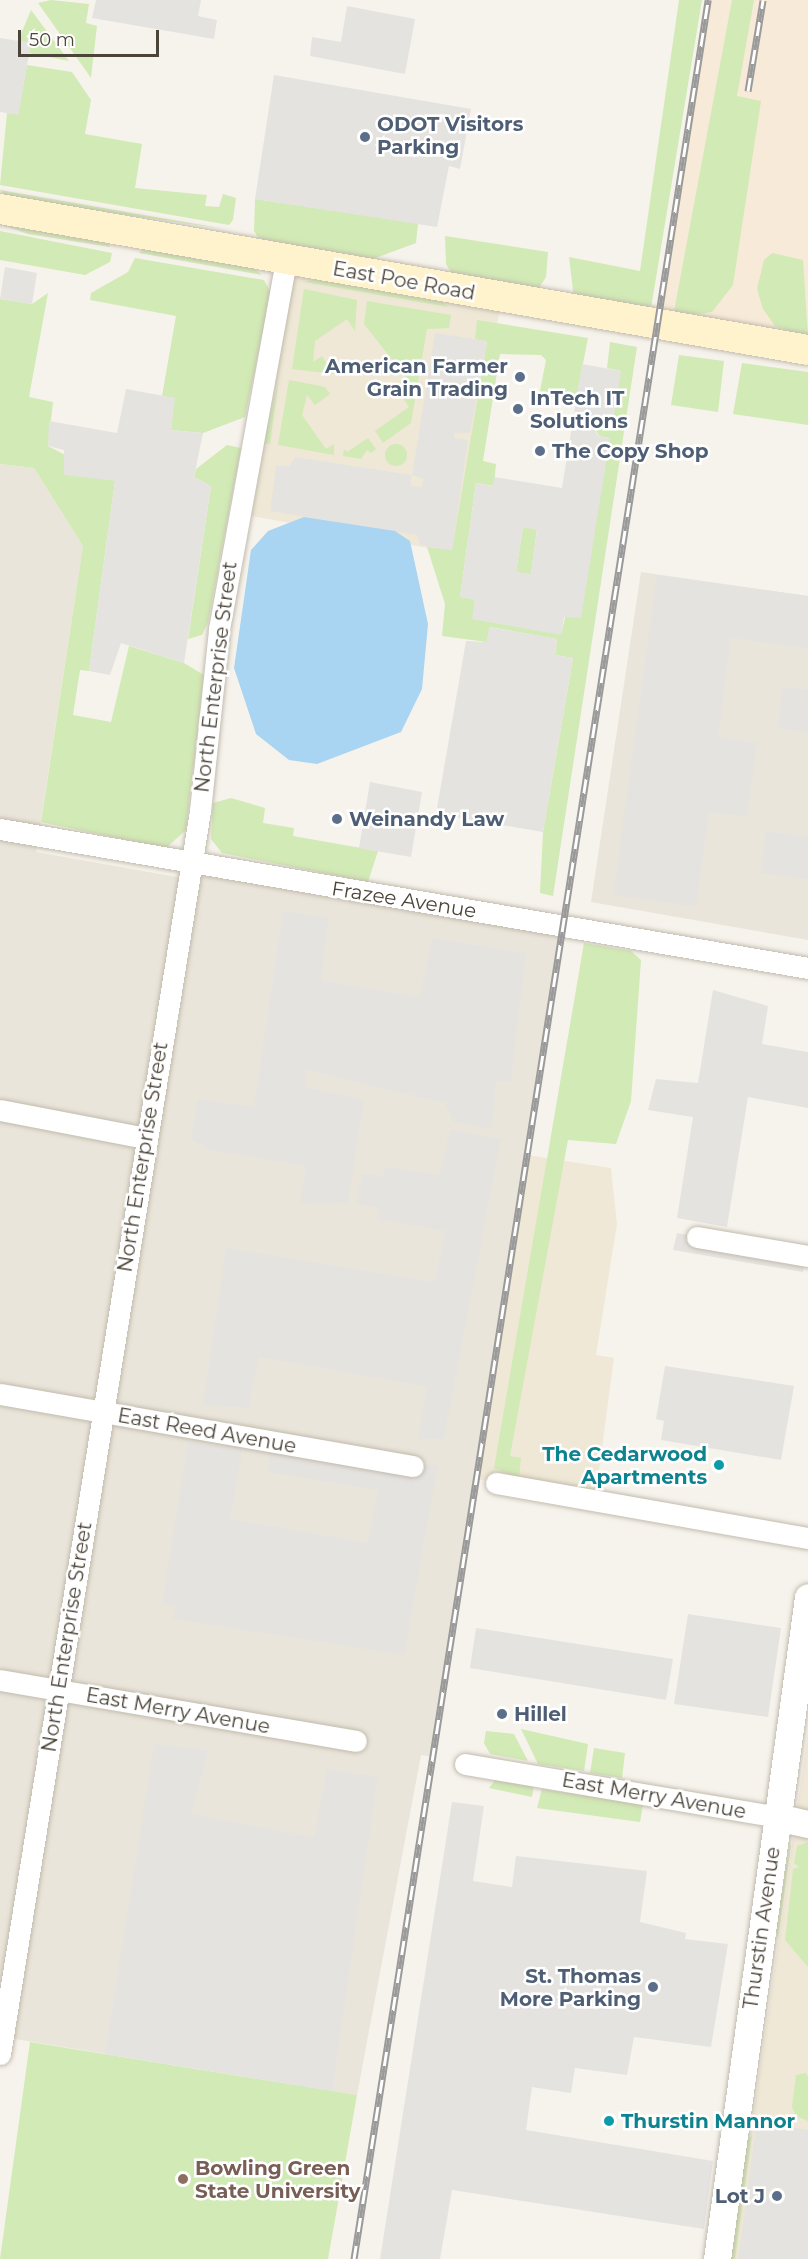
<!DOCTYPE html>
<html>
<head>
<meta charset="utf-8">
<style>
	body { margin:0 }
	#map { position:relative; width:808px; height:2259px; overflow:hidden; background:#f6f3ec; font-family:Montserrat,sans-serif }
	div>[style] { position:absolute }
	.residential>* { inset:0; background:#eae5da }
	.commercial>* { inset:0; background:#f7ead8 }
	.education>* { inset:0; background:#efe8d6 }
	.green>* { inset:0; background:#d2eab5 }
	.round { border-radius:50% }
	.parking>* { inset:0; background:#e5e3e0 }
	.water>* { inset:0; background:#a9d4f2 }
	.roads { filter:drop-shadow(0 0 2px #c2bbae) drop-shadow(0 0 2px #c2bbae) }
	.minor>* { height:21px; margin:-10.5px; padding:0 10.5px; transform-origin:10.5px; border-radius:10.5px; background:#fff }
	.tertiary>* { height:27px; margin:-13.5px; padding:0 13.5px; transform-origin:13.5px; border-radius:13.5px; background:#fff }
	.secondary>* { height:30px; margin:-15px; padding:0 15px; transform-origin:15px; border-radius:15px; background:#fff3cd }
	.rail>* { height:7px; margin-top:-3.5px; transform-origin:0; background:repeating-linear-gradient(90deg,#fff 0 14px,#9a9a9a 0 28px); box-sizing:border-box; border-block:2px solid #9a9a9a }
	.dots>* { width:16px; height:16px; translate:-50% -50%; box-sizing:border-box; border:3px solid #fff; border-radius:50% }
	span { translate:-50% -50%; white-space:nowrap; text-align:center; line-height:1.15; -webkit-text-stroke:5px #fff; paint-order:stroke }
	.service-label { font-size:20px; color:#4e5e75; font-weight:700 }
	.left { translate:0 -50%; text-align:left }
	.right { translate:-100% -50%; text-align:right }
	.street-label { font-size:20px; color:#4b4439 }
	.culture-label { font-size:20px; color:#0d838f; font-weight:700 }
	.education-label { font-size:20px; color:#785e54; font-weight:700 }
	.scale { position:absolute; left:18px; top:30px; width:141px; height:27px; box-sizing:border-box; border:3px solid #4b4439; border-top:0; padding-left:8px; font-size:18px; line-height:21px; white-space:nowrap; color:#4b4439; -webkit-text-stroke:4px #fff; paint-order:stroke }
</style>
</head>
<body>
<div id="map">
	<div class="residential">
		<i style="clip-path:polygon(0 464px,34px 468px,83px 546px,36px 852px,188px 879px,191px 864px,562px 926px,433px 1757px,421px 1755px,357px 2095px,3px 2037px,0 2054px)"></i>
		<i style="clip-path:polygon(641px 572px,808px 596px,808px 940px,591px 902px)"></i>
	</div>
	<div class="commercial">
		<i style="clip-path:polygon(708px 0,808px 0,808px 350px,657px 324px)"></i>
	</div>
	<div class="education">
		<i style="clip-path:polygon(295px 273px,500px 308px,456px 553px,251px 516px)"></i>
		<i style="clip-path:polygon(527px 1155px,611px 1168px,617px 1224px,596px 1355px,614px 1358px,595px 1500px,476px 1479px)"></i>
		<i style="clip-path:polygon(808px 1732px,808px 2259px,733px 2259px)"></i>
	</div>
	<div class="green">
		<i style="clip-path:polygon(51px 0,89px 4px,86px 23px,97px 26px,91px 78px,38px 3px)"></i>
		<i style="clip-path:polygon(679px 0,702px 0,650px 314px,574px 299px,569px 257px,640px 271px)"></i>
		<i style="clip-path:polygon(732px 0,754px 0,737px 96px,761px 101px,733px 285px,712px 312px,673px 317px)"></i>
		<i style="clip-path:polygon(31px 10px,69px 61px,29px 53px,31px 43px,18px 41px)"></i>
		<i style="clip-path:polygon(27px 65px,72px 72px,91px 100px,85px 134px,142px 144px,135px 188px,207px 195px,205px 206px,219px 207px,223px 194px,236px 198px,233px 220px,229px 225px,0 185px,7px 113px,18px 114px)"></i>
		<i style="clip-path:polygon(0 190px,225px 229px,7px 198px)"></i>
		<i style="clip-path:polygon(255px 199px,418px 223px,416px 243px,370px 260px,262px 244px,254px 231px)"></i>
		<i style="clip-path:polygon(0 224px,108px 242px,110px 247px,28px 234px)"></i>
		<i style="clip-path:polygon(0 231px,112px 253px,110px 262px,85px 275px,0 260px)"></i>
		<i style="clip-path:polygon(445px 236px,548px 252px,546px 277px,537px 291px,455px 279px,446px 264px)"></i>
		<i style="clip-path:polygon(143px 249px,251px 266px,262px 275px,139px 253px)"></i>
		<i style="clip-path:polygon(772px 253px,803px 260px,808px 337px,775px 326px,763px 309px,757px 289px,764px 260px)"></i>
		<i style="clip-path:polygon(135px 258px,264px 280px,271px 293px,245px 417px,203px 433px,171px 430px,174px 398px,162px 396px,176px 316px,90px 300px,91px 293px,128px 272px)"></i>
		<i style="clip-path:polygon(321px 278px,437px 298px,448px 307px,304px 282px)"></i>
		<i style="clip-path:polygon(304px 289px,357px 300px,355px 331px,347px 319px,315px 341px,313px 362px,322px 356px,334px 374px,292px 369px)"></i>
		<i style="clip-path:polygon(48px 293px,29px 397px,53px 402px,48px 446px,115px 481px,89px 671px,80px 670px,73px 715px,111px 722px,129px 646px,184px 663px,204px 675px,186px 830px,166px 848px,41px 822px,83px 546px,34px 468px,0 464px,0 299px,32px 304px)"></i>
		<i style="clip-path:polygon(367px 301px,451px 315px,449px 328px,427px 329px,411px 423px,383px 443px,375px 431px,409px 407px,401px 395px,413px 386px,364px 324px)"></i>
		<i style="clip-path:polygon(477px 320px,588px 338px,576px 400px,539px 396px,546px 360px,541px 355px,500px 354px,483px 461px,496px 464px,494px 486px,476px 483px,460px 597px,475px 599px,473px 619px,561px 634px,609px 438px,599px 436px,594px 427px,621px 371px,607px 368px,610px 342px,637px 347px,553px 896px,540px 893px,543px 832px,573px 658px,555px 655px,557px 639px,490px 627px,487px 642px,442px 636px,445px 604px,427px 547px,452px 550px,487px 342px,475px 339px)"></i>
		<i style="clip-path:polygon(679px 355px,724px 361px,718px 412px,671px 405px)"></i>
		<i style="clip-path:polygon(742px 363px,808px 372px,808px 425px,733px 414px)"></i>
		<i style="clip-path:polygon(279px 379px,270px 444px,264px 443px)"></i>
		<i style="clip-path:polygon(289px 380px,325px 387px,330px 394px,315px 405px,307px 395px,302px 415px,326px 449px,334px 444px,334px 455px,278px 445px)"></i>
		<i style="clip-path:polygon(368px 438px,376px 449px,371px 453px,367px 450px,361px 459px,343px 456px,344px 449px,347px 452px)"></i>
		<i class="round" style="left:385px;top:444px;width:22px;height:22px"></i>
		<i style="clip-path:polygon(227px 445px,241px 448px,208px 622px,202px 635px,188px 639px,211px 486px,194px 477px,196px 469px)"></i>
		<i style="clip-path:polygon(523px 527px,537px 529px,531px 575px,516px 572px)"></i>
		<i style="clip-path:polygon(231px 798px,265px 808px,263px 823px,294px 828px,293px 836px,378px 851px,368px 882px,222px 853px,211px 839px,213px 803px)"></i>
		<i style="clip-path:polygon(584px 943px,631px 951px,641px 960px,631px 1101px,616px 1144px,568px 1140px,510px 1456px,521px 1458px,519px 1478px,494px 1468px)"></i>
		<i style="clip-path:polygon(521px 1729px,588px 1744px,584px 1771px,538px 1764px)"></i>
		<i style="clip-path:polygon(486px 1731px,514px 1734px,528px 1761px,490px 1754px,484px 1743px)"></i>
		<i style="clip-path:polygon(594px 1748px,625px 1753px,622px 1778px,590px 1773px)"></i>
		<i style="clip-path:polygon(496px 1779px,534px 1785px,532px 1797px,489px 1788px)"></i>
		<i style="clip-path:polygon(542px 1789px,643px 1805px,640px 1822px,537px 1808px)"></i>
		<i style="clip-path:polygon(808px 1842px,808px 1967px,785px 1940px,793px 1869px,799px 1867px,794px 1863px,797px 1846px)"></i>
		<i style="clip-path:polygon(790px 1844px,791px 1846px,778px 1940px,776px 1927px)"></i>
		<i style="clip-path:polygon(30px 2042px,357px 2095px,328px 2259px,0 2259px)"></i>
		<i style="clip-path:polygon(806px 2073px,808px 2077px,808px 2121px,796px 2116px,792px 2107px,796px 2075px)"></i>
		<i style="clip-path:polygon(752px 2135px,735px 2259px,729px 2259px,746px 2141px)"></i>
	</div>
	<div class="parking">
		<i style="clip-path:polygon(96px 0,201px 0,198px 16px,217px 20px,214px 39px,92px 18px)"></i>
		<i style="clip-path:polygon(347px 6px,415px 19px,405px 74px,310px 56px,312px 37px,341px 42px)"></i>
		<i style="clip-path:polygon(0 38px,31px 43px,18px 115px,0 112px)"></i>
		<i style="clip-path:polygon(274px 75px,471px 109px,460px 169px,449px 166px,437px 227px,255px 199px)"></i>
		<i style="clip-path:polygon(5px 267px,37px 273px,32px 304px,0 299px)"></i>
		<i style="clip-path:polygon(435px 333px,487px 341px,470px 433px,454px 433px,455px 438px,468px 440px,452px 550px,420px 545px,417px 535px,270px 511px,276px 466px,290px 466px,295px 457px,411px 475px,411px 486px,422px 487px,424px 479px,412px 475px)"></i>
		<i style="clip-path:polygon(evenodd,582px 364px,621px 371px,613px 421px,601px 420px,594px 427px,598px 436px,610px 438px,581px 618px,564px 617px,561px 635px,472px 619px,475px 600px,460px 597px,476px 483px,493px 486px,494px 477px,562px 488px,582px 364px,523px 527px,537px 530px,531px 574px,516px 572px,523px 527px)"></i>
		<i style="clip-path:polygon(126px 389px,175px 398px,171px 430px,203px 433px,194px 477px,211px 486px,184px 663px,121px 643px,110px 675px,89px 671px,115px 481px,64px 475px,64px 450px,48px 446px,49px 421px,117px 433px)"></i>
		<i style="clip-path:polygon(657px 575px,808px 596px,808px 649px,731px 638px,718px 737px,757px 743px,747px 817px,709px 812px,696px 907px,613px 895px)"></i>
		<i style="clip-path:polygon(489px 627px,557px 639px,555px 655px,573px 658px,543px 832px,436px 814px,466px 641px,487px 642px)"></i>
		<i style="clip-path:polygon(783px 687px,808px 690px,808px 733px,777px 728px)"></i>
		<i style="clip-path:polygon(370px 782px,422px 792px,411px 857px,359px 848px)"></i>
		<i style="clip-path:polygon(766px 831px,808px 837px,808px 879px,760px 873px)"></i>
		<i style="clip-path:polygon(283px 911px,329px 918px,321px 980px,420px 997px,432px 938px,526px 953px,511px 1081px,496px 1081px,492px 1129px,454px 1122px,445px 1103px,305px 1070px,305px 1087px,364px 1100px,348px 1203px,300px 1204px,306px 1166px,211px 1150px,191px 1139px,198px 1099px,254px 1107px)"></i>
		<i style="clip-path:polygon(713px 990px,768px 1006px,762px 1044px,808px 1052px,808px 1108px,748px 1097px,727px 1227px,677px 1218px,693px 1117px,648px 1110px,656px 1079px,698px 1083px)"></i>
		<i style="clip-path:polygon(450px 1130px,501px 1139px,444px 1439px,418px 1439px,427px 1387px,259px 1357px,248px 1408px,203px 1405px,226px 1248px,435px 1282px,445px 1231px,377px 1219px,379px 1208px,356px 1204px,362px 1174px,383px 1176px,385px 1167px,439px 1175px)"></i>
		<i style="clip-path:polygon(677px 1233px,806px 1255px,803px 1272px,673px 1250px)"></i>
		<i style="clip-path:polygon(665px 1366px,794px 1386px,781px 1460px,661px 1440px,664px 1421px,656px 1419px)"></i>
		<i style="clip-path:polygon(188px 1442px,243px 1449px,230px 1519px,368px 1543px,378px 1490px,267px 1472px,272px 1442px,413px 1466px,438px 1465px,404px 1655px,173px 1619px,176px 1607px,162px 1604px)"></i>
		<i style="clip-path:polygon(688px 1614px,781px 1628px,768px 1717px,674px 1704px)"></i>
		<i style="clip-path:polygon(476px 1628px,673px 1659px,666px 1700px,470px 1668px)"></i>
		<i style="clip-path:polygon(154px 1744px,209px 1750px,191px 1814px,314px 1837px,327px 1769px,378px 1777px,332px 2091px,105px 2054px)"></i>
		<i style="clip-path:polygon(452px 1802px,484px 1806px,473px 1881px,512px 1887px,516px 1856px,647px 1871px,640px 1922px,686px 1933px,685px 1939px,728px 1944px,711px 2047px,634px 2037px,627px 2075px,575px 2068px,571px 2093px,532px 2087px,526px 2130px,713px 2161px,704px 2229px,452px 2190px,440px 2259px,380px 2259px)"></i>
		<i style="clip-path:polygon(757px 2121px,808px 2130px,808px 2259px,738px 2259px)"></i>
	</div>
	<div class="water">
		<i style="clip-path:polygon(304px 517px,395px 531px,410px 541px,428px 624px,422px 689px,401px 732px,317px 764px,289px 760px,256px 734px,234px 668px,251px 550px,268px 531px)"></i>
	</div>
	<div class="roads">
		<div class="minor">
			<i style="left:0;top:829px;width:820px;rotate:9.76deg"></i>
			<i style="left:0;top:1110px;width:149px;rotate:10.9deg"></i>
			<i style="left:697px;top:1237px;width:113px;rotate:9.7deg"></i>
			<i style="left:0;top:1394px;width:419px;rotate:9.9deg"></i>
			<i style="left:496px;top:1483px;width:317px;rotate:10deg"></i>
			<i style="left:0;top:1680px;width:361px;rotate:9.7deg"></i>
			<i style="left:465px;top:1764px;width:316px;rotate:9.6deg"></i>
			<i style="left:0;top:2054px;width:1259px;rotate:-80.86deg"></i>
			<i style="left:200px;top:811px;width:183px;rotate:-84deg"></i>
			<i style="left:219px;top:629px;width:374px;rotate:-79.7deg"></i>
		</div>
		<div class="tertiary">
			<i style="left:777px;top:1817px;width:32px;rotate:13deg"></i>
			<i style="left:717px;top:2259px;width:668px;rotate:-82.17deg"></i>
		</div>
		<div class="secondary">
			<i style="left:0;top:209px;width:820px;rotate:9.9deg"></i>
		</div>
	</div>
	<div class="rail">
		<i style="left:748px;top:91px;width:92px;rotate:-80.6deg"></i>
		<i style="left:354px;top:2259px;width:2287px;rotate:-81.09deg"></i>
	</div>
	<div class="dots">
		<i style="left:365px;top:137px;background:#5c6f8a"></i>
		<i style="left:520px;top:377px;background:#5c6f8a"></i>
		<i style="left:518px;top:409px;background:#5c6f8a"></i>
		<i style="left:540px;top:451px;background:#5c6f8a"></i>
		<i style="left:337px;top:819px;background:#5c6f8a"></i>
		<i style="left:719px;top:1465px;background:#0f9aa8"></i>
		<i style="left:502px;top:1714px;background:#5c6f8a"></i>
		<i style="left:653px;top:1987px;background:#5c6f8a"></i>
		<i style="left:609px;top:2121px;background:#0f9aa8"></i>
		<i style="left:183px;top:2179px;background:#8d6e63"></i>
		<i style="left:777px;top:2196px;background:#5c6f8a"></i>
	</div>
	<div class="service-label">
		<span class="left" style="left:377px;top:136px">ODOT Visitors<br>Parking</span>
		<span class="right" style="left:508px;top:378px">American Farmer<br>Grain Trading</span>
		<span class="left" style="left:530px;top:410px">InTech IT<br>Solutions</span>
		<span class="left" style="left:552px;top:451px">The Copy Shop</span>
		<span class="left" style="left:349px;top:819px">Weinandy Law</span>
		<span class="left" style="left:514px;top:1714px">Hillel</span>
		<span class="right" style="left:641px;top:1988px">St. Thomas<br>More Parking</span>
		<span class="right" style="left:765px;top:2196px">Lot J</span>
	</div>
	<div class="street-label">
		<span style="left:404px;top:281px;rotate:10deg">East Poe Road</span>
		<span style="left:216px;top:677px;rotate:-83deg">North Enterprise Street</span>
		<span style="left:404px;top:900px;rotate:9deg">Frazee Avenue</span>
		<span style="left:143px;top:1157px;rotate:-81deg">North Enterprise Street</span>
		<span style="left:207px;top:1431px;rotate:10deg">East Reed Avenue</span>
		<span style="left:67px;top:1637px;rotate:-81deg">North Enterprise Street</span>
		<span style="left:178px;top:1711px;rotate:10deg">East Merry Avenue</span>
		<span style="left:654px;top:1796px;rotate:10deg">East Merry Avenue</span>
		<span style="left:762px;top:1928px;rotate:-82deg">Thurstin Avenue</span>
	</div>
	<div class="culture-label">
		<span class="right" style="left:707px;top:1466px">The Cedarwood<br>Apartments</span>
		<span class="left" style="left:621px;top:2121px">Thurstin Mannor</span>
	</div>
	<div class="education-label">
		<span class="left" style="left:195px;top:2180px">Bowling Green<br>State University</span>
	</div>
	<div class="scale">50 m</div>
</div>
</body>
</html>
